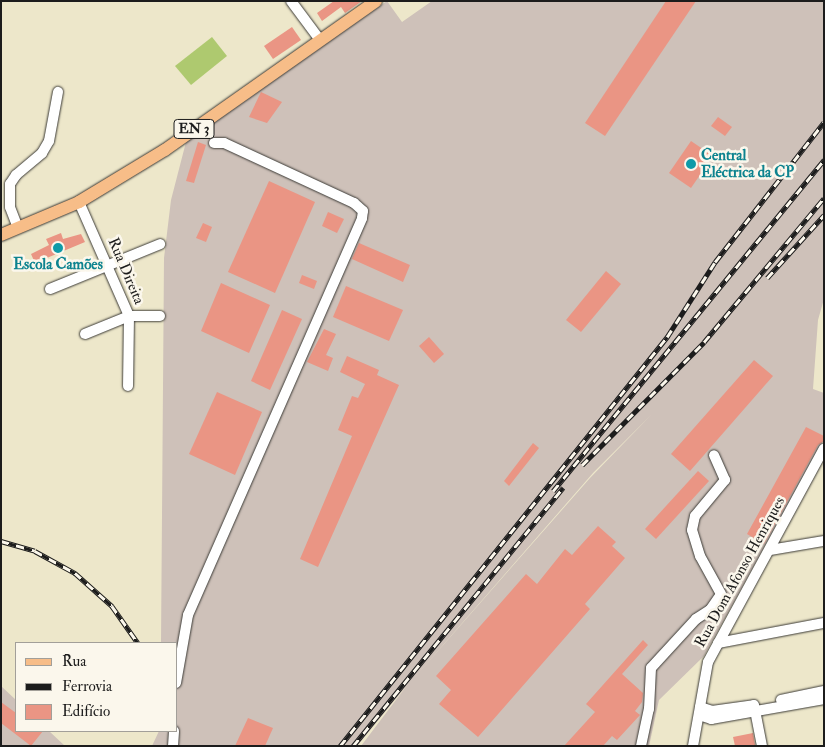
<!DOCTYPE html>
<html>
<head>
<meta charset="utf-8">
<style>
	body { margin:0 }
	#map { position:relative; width:825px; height:747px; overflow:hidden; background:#ede7ca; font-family:"IM FELL Double Pica",serif }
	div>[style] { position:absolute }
	.industrial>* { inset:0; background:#cec1b9 }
	.green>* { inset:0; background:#aec96f }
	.building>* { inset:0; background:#ea9584 }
	.roads { filter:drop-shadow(0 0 1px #3b3a36) drop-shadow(0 0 1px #3b3a36) }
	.minor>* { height:10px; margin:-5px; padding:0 5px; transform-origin:5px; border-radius:5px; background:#fff }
	.major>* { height:12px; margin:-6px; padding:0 6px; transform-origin:6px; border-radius:6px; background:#f7bd88 }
	.rail>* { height:4.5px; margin-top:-2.25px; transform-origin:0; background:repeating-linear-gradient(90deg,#fbf7ec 0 8px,#1c1c1c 0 16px); box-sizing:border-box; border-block:1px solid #1c1c1c }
	.dots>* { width:14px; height:14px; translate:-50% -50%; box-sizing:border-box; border:2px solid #fbf7ec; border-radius:50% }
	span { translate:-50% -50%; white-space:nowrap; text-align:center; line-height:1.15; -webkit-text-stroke:5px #fbf7ec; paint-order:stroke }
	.shield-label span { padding:1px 4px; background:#fbf7ec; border:1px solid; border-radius:4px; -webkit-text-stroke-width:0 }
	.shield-label { font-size:14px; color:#1c1c1c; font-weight:700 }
	.culture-label { font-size:15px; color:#0d838f; font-weight:700 }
	.left { translate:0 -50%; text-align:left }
	.street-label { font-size:15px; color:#1c1c1c }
	.frame { position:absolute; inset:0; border:2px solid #1c1c1c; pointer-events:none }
	.legend { position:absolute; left:15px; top:642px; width:162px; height:90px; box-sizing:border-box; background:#fbf7ec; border:1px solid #a29f99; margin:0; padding:6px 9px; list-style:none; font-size:15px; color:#1c1c1c }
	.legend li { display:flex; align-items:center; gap:10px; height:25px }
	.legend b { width:25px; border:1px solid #a29f99 }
</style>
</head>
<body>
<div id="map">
	<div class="industrial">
		<i style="clip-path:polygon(evenodd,387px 1px,402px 22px,432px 1px,824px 1px,824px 299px,818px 320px,813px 389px,824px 393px,824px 439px,704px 656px,659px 700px,649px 746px,361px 746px,408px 684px,357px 746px,152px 746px,159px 731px,176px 731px,176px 643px,161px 643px,164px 258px,171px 200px,186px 142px,387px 1px,652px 414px,590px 478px,409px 684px,593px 473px,652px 414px)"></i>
		<i style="clip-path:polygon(1px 686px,16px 700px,16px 731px,49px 731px,65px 746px,1px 746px)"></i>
	</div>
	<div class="green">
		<i style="clip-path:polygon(212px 37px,227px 56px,191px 85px,175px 66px)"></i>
	</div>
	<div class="building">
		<i style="clip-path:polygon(334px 1px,362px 1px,345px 13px,341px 7px,322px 21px,317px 13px)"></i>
		<i style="clip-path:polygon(666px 1px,696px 1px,605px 136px,585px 123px)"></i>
		<i style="clip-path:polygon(292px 27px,301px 40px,273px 59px,264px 46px)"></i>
		<i style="clip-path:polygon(261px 92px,282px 102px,267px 123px,249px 117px)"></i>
		<i style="clip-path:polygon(718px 117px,732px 127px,725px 136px,711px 126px)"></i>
		<i style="clip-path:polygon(691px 141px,713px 156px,691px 188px,669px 173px)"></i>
		<i style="clip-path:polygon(198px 142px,206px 145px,194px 183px,186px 181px)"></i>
		<i style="clip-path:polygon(269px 181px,315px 202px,275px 293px,228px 272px)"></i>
		<i style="clip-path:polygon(328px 212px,344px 219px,337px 233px,322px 226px)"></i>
		<i style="clip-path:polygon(203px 223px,212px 227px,206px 242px,196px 238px)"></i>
		<i style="clip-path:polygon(61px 233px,63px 239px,81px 234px,85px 242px,35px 263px,31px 254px,49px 245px,46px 239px)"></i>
		<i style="clip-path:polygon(359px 243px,410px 265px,403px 282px,352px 259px)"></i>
		<i style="clip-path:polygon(606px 271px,621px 284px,581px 332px,566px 320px)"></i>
		<i style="clip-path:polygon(302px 275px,317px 281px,314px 289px,299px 283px)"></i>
		<i style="clip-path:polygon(221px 283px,270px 305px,249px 353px,201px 331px)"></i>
		<i style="clip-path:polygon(346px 286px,403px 310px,389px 341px,333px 317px)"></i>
		<i style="clip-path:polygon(282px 310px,302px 319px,270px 390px,251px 381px)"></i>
		<i style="clip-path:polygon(324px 329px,336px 334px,326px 355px,333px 358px,328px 371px,307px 362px)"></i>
		<i style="clip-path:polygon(429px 337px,444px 354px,434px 363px,419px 346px)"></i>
		<i style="clip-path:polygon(347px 356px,379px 370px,377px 375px,399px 385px,318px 567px,300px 559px,352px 436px,338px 430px,352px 396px,358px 398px,365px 384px,340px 372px)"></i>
		<i style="clip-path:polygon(754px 360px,773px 376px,690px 471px,671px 454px)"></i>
		<i style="clip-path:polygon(217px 392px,262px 412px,235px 475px,189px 454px)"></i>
		<i style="clip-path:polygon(806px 427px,824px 436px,824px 441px,818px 445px,764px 544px,747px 534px)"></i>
		<i style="clip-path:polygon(533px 443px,539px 448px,509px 486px,504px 481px)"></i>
		<i style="clip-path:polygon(698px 471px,709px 481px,656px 539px,645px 529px)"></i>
		<i style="clip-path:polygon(598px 526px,616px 542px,612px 546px,625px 558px,585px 604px,590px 609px,478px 737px,439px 704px,451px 690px,436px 676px,526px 574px,537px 584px,565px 549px,572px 555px)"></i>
		<i style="clip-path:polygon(643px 640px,648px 645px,622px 674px,643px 693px,642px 702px,635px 711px,640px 715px,617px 740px,612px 736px,603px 746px,564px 746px,595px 712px,586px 704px)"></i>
		<i style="clip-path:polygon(1px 702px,16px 713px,16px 731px,43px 731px,31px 746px,1px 723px)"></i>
		<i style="clip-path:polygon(248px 718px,273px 728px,265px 746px,235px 746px)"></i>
		<i style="clip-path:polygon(753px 733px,755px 745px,735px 746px,733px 737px)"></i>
	</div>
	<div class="roads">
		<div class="minor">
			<i style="left:291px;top:1px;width:49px;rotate:53.4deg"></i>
			<i style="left:79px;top:202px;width:124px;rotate:66.3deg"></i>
			<i style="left:129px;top:316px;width:70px;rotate:90.8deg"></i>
			<i style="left:18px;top:228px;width:22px;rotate:-111deg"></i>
			<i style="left:10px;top:207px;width:23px;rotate:-90deg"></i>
			<i style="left:10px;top:184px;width:11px;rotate:-56deg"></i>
			<i style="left:16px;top:175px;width:34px;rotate:-40deg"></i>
			<i style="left:42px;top:153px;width:14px;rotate:-60deg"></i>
			<i style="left:49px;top:141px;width:50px;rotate:-79.6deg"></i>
			<i style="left:50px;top:289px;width:119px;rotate:-22.2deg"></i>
			<i style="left:85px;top:334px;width:48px;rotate:-22.2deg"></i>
			<i style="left:129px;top:316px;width:31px"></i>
			<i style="left:770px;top:550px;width:55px;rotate:-9.5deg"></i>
			<i style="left:718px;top:643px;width:108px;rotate:-10.7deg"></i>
			<i style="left:176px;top:683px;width:69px;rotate:-80deg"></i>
			<i style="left:188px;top:615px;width:433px;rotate:-66.3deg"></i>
			<i style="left:362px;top:218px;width:7px;rotate:-82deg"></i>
			<i style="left:363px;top:211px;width:12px;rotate:-138deg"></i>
			<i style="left:354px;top:203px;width:143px;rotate:-155.2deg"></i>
			<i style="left:224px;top:143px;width:10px;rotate:180deg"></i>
			<i style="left:781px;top:700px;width:44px;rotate:-11.8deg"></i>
			<i style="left:754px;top:705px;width:42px;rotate:79deg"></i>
			<i style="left:700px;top:707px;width:13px;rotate:18deg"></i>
			<i style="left:712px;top:711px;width:42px;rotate:-8.1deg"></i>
			<i style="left:699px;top:715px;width:13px;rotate:18deg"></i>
			<i style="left:711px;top:719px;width:115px;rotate:-10deg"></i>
			<i style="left:173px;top:746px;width:15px;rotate:-86deg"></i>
			<i style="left:641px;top:746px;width:38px;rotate:-78deg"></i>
			<i style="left:649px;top:709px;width:41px;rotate:-87.2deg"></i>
			<i style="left:651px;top:668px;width:67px;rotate:-47.4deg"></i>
			<i style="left:696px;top:619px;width:17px;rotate:-33deg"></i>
			<i style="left:710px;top:610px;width:19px;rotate:-55deg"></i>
			<i style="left:721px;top:594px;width:43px;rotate:-118.9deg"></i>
			<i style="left:700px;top:556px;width:27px;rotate:-107deg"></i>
			<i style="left:692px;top:530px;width:14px;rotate:-78deg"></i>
			<i style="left:695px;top:516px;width:47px;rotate:-50.2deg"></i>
			<i style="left:725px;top:480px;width:27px;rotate:-114deg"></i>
			<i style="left:693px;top:746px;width:85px;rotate:-79.9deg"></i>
			<i style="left:708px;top:662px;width:243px;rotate:-61.5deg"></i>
		</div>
		<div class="major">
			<i style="left:1px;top:235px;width:85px;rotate:-22.9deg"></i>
			<i style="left:79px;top:202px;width:100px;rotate:-31.2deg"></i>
			<i style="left:165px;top:150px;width:258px;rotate:-35.2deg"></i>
		</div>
	</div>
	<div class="rail">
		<i style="left:767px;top:278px;width:85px;rotate:-47.9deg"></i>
		<i style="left:582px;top:465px;width:173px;rotate:-45.2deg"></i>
		<i style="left:704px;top:342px;width:187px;rotate:-50.2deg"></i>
		<i style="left:553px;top:491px;width:428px;rotate:-50.7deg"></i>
		<i style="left:1px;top:541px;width:35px;rotate:16deg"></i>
		<i style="left:35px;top:551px;width:46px;rotate:28.8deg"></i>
		<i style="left:75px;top:573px;width:50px;rotate:41.7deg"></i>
		<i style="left:112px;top:606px;width:45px;rotate:54.9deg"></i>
		<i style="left:340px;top:746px;width:524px;rotate:-51.36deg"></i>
		<i style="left:667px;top:337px;width:89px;rotate:-57.4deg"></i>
		<i style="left:715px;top:262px;width:177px;rotate:-52.1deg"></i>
		<i style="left:353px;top:746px;width:333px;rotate:-50.9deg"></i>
	</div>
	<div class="dots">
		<i style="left:691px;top:164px;background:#0f9aa8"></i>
		<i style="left:58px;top:248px;background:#0f9aa8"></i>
	</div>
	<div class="shield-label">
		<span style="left:194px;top:129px">EN 3</span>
	</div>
	<div class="culture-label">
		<span class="left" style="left:701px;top:164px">Central<br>Eléctrica da CP</span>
		<span style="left:58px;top:265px">Escola Camões</span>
	</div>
	<div class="street-label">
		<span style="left:126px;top:271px;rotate:67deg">Rua Direita</span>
		<span style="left:740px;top:572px;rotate:-61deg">Rua Dom Afonso Henriques</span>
	</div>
	<div class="frame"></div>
	<ul class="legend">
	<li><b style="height:6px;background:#f7bd88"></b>Rua</li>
	<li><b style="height:6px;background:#1c1c1c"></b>Ferrovia</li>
	<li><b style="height:14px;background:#ea9584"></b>Edifício</li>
	</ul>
</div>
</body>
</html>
